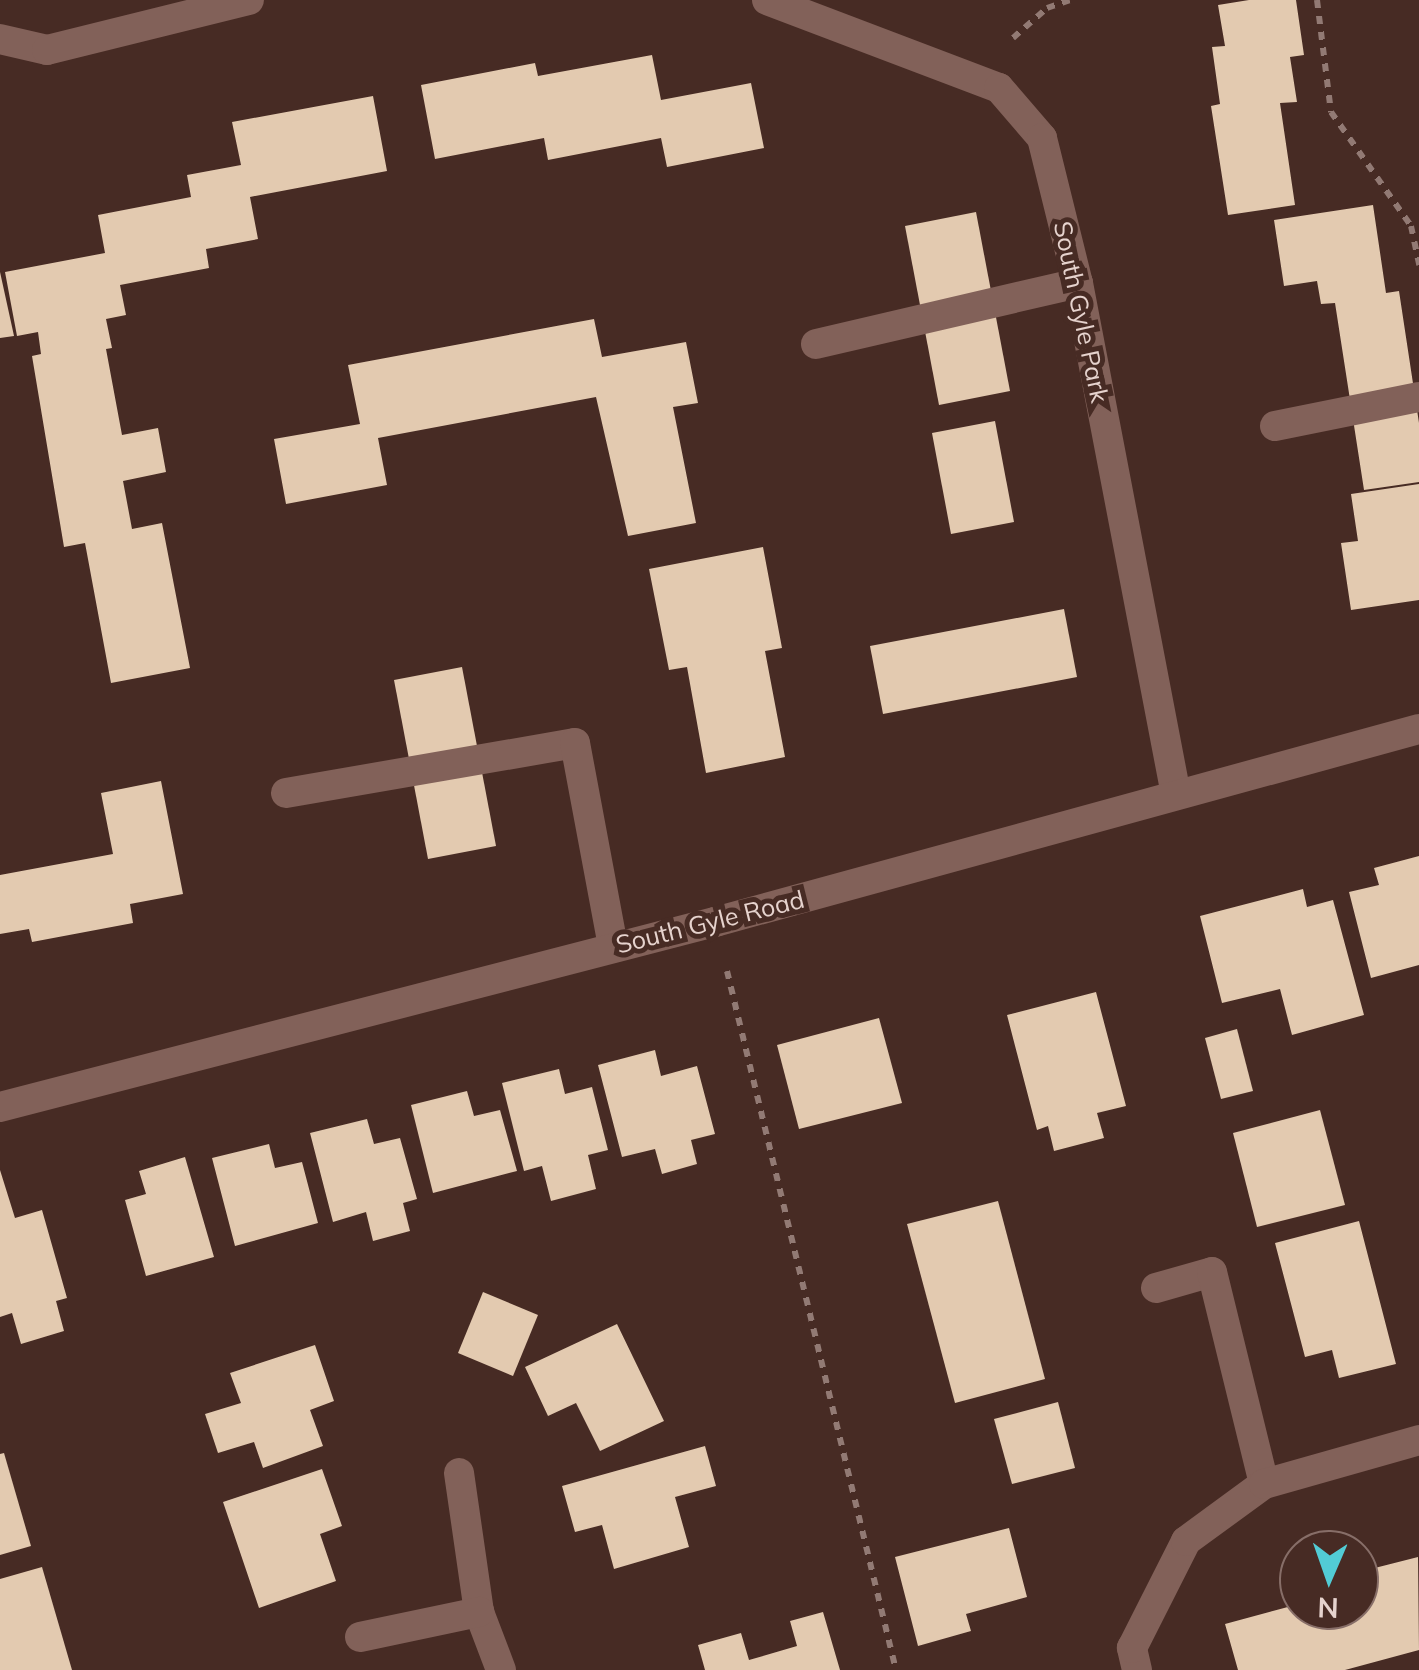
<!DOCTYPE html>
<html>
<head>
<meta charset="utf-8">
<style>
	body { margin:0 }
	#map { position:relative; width:1419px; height:1670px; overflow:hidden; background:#472b24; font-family:Mulish,sans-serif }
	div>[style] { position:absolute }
	.building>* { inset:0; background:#e3cab0 }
	.path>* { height:6px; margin-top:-3px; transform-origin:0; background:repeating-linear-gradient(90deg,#927a74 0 8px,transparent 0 16px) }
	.minor>* { height:30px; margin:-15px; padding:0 15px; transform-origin:15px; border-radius:15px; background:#826159 }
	span { translate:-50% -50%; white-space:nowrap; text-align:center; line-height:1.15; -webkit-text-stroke:10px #472b24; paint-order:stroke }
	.street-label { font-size:25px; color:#e6d3ce }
	.north { position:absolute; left:1279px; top:1530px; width:100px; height:100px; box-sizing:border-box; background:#472b24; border:2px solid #876e68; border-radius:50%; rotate:182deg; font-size:28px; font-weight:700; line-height:40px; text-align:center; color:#e6d3ce }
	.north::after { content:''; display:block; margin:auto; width:35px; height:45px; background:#52ccd5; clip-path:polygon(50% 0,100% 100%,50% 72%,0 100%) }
</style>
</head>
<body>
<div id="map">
	<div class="building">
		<i style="clip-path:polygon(1249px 0,1296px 0,1304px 55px,1290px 57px,1297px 102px,1280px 103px,1295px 205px,1228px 215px,1211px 106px,1220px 104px,1212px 47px,1225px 46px,1218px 5px)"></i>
		<i style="clip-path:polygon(652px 55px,661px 100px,751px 83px,764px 148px,667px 167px,661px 138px,548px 160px,544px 138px,435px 159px,421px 85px,535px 63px,538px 76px)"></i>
		<i style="clip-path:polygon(373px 96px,387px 171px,250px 197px,258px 239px,206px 249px,209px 268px,120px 285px,126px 315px,106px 319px,112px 348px,106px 349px,122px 435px,158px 428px,166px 472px,123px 481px,132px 529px,162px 523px,190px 668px,111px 683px,85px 543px,64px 547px,32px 356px,41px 354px,38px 332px,17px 336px,5px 272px,105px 253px,98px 215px,191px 197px,187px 175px,241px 165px,232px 122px)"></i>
		<i style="clip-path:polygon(1373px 205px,1386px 293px,1399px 291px,1419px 423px,1419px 482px,1364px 490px,1335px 303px,1321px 304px,1317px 281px,1284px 286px,1274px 220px)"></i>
		<i style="clip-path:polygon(976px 212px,1010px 391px,939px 405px,905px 226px)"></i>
		<i style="clip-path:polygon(0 272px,14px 336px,0 338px)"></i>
		<i style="clip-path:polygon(594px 319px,602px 357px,686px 342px,698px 403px,673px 407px,696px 523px,628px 536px,596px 397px,378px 438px,387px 485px,286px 504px,274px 439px,360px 424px,348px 365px)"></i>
		<i style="clip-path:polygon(995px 421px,1014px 522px,951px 534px,932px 433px)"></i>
		<i style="clip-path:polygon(1419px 484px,1419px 600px,1351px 610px,1341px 543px,1358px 541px,1351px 494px)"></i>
		<i style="clip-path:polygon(763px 547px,782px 648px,765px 651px,785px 757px,706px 773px,687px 667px,669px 670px,649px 569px)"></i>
		<i style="clip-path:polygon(1064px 609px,1077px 677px,883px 714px,870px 646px)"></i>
		<i style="clip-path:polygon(462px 667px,496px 846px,428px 859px,394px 680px)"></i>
		<i style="clip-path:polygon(161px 781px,183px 894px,130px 904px,133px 923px,32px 942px,29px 929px,0 934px,0 875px,113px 854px,101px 793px)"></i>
		<i style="clip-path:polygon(1419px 856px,1419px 965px,1371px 978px,1349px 892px,1379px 885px,1374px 868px)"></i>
		<i style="clip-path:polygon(1303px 889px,1307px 907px,1333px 900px,1364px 1015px,1292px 1035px,1280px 989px,1222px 1003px,1200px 916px)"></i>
		<i style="clip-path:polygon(1096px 992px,1126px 1106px,1097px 1113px,1104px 1138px,1054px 1151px,1048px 1126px,1037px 1130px,1007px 1015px)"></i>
		<i style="clip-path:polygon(879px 1018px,902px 1103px,799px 1129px,777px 1045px)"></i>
		<i style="clip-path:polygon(1237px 1029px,1253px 1091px,1221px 1099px,1205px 1038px)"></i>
		<i style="clip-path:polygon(655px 1050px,661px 1076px,697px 1066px,715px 1134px,691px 1140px,697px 1164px,662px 1174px,655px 1149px,622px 1157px,598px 1065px)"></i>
		<i style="clip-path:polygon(559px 1069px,565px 1094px,592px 1087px,608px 1150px,588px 1155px,596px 1189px,551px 1201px,542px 1166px,524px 1171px,502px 1083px)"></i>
		<i style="clip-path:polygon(467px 1091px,474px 1116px,500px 1110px,517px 1171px,433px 1193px,411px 1105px)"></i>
		<i style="clip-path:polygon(1320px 1110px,1345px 1205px,1257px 1227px,1233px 1133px)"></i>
		<i style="clip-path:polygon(367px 1119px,374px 1144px,400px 1138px,417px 1199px,403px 1203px,410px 1231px,373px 1241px,366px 1212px,333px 1222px,310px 1133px)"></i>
		<i style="clip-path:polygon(269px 1144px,275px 1168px,302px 1162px,318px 1223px,235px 1246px,212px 1158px)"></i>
		<i style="clip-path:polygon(185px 1157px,214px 1257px,146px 1276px,125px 1200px,146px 1194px,139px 1171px)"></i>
		<i style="clip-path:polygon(0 1170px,15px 1218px,42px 1210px,67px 1298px,56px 1301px,64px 1331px,21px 1344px,12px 1313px,0 1317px)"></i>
		<i style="clip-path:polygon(998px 1201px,1045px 1379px,955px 1403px,907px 1224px)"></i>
		<i style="clip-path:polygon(1359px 1221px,1396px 1364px,1339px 1378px,1332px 1350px,1305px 1357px,1275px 1243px)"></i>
		<i style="clip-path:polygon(483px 1292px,538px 1315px,513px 1376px,458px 1353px)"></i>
		<i style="clip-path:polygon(617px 1324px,664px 1421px,600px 1451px,576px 1403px,548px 1416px,525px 1367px)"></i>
		<i style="clip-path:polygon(315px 1345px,334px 1401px,310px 1410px,323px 1446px,263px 1468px,254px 1442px,218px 1453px,205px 1414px,241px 1403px,230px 1373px)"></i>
		<i style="clip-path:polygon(1058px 1402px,1075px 1468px,1012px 1484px,994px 1419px)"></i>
		<i style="clip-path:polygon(705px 1446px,716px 1486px,675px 1497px,689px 1547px,614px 1569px,602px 1525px,575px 1532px,562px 1486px)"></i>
		<i style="clip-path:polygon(4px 1453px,31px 1546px,0 1555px,0 1454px)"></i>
		<i style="clip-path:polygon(322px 1469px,342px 1526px,320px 1534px,336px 1581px,259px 1608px,223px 1502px)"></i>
		<i style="clip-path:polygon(1009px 1528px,1027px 1597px,966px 1614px,971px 1631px,918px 1646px,895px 1557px)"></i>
		<i style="clip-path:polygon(1418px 1557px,1419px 1650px,1345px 1670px,1238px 1670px,1225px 1624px,1299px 1604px,1299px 1610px,1359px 1610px,1359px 1572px)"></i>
		<i style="clip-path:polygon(42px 1567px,72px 1670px,0 1670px,0 1579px)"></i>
		<i style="clip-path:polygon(823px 1612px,840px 1670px,705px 1670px,698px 1645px,741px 1633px,749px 1660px,797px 1646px,790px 1621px)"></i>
	</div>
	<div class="path">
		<i style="left:1317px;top:0;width:113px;rotate:82.9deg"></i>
		<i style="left:1331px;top:112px;width:139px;rotate:54.9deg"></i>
		<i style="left:1411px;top:226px;width:40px;rotate:78deg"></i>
		<i style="left:1013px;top:38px;width:45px;rotate:-41.4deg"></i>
		<i style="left:1047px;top:8px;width:24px;rotate:-19deg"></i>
		<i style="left:727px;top:971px;width:719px;rotate:76.41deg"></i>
	</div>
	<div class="minor">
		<i style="left:767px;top:0;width:248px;rotate:20.8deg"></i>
		<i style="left:999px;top:88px;width:66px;rotate:49.3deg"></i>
		<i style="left:1042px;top:138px;width:149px;rotate:76.1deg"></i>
		<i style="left:1078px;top:283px;width:521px;rotate:79.16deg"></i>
		<i style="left:0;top:39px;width:48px;rotate:13.2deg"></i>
		<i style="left:47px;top:50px;width:208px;rotate:-13.9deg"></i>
		<i style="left:816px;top:344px;width:269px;rotate:-13.1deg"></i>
		<i style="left:1275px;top:426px;width:147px;rotate:-11.4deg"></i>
		<i style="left:286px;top:793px;width:293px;rotate:-9.8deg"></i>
		<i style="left:575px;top:743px;width:208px;rotate:79.4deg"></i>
		<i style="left:0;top:1107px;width:739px;rotate:-14.51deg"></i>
		<i style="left:715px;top:922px;width:730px;rotate:-15.33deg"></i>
		<i style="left:1156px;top:1288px;width:58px;rotate:-15.9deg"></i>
		<i style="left:1212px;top:1272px;width:218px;rotate:76.2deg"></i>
		<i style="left:459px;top:1473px;width:140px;rotate:81.8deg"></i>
		<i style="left:479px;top:1612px;width:62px;rotate:69.2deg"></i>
		<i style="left:360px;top:1637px;width:122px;rotate:-11.9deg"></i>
		<i style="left:1137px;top:1670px;width:23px;rotate:-103deg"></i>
		<i style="left:1132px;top:1648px;width:120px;rotate:-63.2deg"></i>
		<i style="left:1186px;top:1541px;width:97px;rotate:-36.2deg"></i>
		<i style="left:1264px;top:1484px;width:161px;rotate:-15.8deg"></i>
	</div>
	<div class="street-label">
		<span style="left:1081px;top:312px;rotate:78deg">South Gyle Park</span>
		<span style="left:710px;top:922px;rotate:-14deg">South Gyle Road</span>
	</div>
	<div class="north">N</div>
</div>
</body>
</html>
